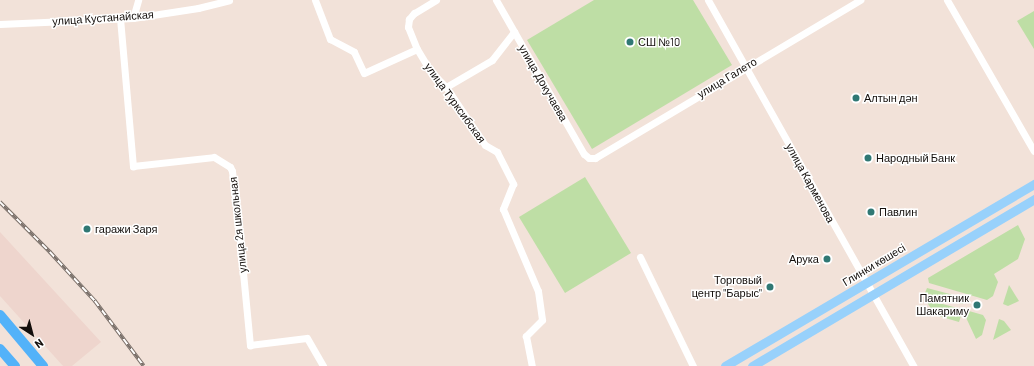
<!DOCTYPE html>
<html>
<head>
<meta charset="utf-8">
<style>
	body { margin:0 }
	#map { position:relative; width:1034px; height:366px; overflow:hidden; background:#f2e2d9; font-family:Barlow,sans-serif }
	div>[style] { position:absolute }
	.industrial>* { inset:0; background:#eed5cd }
	.green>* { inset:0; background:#bedea5 }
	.minor>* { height:7px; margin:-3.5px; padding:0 3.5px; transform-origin:3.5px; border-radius:3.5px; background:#fff }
	.major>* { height:9px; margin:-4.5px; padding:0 4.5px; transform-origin:4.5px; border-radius:4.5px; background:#98d1fb }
	.highway>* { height:10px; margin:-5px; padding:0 5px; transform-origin:5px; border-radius:5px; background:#53b2f9 }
	.rail>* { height:3.5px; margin-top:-1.75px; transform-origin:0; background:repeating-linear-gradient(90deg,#fff 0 6px,#796f69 0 12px); box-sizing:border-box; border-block:1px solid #796f69 }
	.dots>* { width:11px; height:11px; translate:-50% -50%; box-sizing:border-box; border:2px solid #fff; border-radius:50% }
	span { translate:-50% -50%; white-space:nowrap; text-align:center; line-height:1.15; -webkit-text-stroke:3px #fff; paint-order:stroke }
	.street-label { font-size:11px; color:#130e0b }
	.poi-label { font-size:11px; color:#130e0b }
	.left { translate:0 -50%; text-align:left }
	.right { translate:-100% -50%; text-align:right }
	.north { position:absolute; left:12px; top:314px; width:40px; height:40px; -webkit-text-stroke:3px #fff; paint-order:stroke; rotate:144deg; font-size:11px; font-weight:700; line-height:16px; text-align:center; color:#130e0b }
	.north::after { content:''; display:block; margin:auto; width:14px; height:18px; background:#130e0b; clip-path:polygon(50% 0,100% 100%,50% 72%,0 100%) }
</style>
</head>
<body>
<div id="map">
	<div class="industrial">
		<i style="clip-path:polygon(0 232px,101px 342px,72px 366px,63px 366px,0 296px)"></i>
	</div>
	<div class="green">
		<i style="clip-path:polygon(594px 0,693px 0,732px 65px,592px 149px,527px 40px)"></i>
		<i style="clip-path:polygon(1034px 11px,1034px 49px,1017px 21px)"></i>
		<i style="clip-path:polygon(585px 177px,631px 253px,565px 293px,519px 217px)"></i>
		<i style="clip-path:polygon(1018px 225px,1025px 239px,1018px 259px,994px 274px,998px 282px,993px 296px,987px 300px,929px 283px,928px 278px)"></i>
		<i style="clip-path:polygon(1009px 285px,1019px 301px,1008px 306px,1003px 304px)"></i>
		<i style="clip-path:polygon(927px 288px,965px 298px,963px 304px,925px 293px)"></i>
		<i style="clip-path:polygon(925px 299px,957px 308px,961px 316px,959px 322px,935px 315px)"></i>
		<i style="clip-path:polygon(962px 309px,983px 315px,986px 320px,982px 335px,976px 339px)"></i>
		<i style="clip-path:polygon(999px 319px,1004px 321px,1011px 330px,993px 340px)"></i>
	</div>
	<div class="minor">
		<i style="left:315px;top:0;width:42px;rotate:69deg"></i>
		<i style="left:330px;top:39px;width:27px;rotate:28deg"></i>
		<i style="left:354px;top:52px;width:23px;rotate:65deg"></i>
		<i style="left:364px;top:73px;width:58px;rotate:-24.4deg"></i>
		<i style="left:436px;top:0;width:26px;rotate:149deg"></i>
		<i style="left:414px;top:13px;width:8px;rotate:130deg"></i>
		<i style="left:409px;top:19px;width:8px;rotate:97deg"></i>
		<i style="left:408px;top:27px;width:24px;rotate:68deg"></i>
		<i style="left:417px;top:49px;width:26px;rotate:59deg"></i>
		<i style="left:430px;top:71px;width:23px;rotate:45deg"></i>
		<i style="left:446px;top:87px;width:70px;rotate:56.1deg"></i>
		<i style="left:485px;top:145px;width:14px;rotate:30deg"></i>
		<i style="left:497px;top:152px;width:36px;rotate:63deg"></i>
		<i style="left:513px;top:184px;width:27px;rotate:112deg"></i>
		<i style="left:503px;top:209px;width:89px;rotate:66.9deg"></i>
		<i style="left:538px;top:291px;width:29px;rotate:82deg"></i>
		<i style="left:542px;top:320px;width:23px;rotate:135deg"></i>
		<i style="left:526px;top:336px;width:31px;rotate:79deg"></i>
		<i style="left:496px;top:0;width:177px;rotate:60.3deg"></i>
		<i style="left:584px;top:154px;width:6px;rotate:39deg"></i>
		<i style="left:589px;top:158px;width:6px"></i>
		<i style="left:595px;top:158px;width:309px;rotate:-30.8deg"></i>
		<i style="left:708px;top:0;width:420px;rotate:60.7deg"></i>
		<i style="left:947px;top:0;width:174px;rotate:60.1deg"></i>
		<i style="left:120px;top:18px;width:149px;rotate:85deg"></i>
		<i style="left:133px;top:166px;width:81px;rotate:-6.3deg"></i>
		<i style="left:214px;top:157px;width:19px;rotate:32deg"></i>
		<i style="left:230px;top:167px;width:4px;rotate:63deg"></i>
		<i style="left:232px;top:171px;width:60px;rotate:83.3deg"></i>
		<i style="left:239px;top:231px;width:115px;rotate:84.5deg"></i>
		<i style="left:250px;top:345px;width:57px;rotate:-7deg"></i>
		<i style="left:307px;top:338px;width:32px;rotate:60deg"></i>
		<i style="left:133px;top:18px;width:19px;rotate:-74deg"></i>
		<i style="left:0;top:24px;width:133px;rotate:-2.6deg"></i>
		<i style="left:133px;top:18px;width:66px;rotate:-8.7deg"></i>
		<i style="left:198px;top:8px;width:32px;rotate:-14deg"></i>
		<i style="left:446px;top:87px;width:53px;rotate:-30.4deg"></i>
		<i style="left:492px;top:60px;width:36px;rotate:-52deg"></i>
		<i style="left:640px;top:257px;width:121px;rotate:64.1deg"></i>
	</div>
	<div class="major">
		<i style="left:725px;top:366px;width:359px;rotate:-30.5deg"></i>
		<i style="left:752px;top:366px;width:328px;rotate:-30.6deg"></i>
	</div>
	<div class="highway">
		<i style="left:0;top:315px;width:67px;rotate:49.9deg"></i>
		<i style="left:0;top:349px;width:23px;rotate:49deg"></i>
	</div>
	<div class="rail">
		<i style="left:0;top:202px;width:71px;rotate:45deg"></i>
		<i style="left:50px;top:252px;width:67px;rotate:47.4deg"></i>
		<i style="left:95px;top:301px;width:81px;rotate:53deg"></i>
	</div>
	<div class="dots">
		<i style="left:630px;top:42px;background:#307874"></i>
		<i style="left:856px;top:98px;background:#307874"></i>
		<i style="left:868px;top:158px;background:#307874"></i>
		<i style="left:871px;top:212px;background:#307874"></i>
		<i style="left:87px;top:229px;background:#307874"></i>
		<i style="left:827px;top:259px;background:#307874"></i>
		<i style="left:770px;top:287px;background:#307874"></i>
		<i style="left:977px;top:305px;background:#307874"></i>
	</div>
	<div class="street-label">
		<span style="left:103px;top:18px;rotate:-4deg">улица Кустанайская</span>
		<span style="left:727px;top:78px;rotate:-31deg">улица Галето</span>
		<span style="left:543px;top:83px;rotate:60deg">улица Докучаева</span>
		<span style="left:455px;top:103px;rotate:54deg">улица Турксибская</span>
		<span style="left:810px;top:183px;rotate:61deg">улица Карменова</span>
		<span style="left:238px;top:225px;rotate:-96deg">улица 2я школьная</span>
		<span style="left:874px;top:265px;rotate:-31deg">Глинки көшесі</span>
	</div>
	<div class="poi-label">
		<span class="left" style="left:638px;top:42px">СШ №10</span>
		<span class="left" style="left:864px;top:98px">Алтын дән</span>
		<span class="left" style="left:876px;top:158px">Народный Банк</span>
		<span class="left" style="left:879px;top:212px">Павлин</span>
		<span class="left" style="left:95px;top:229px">гаражи Заря</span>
		<span class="right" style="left:819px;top:259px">Арука</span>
		<span class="right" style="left:762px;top:287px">Торговый<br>центр "Барыс"</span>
		<span class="right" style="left:969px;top:305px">Памятник<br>Шакариму</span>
	</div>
	<div class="north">N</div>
</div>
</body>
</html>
